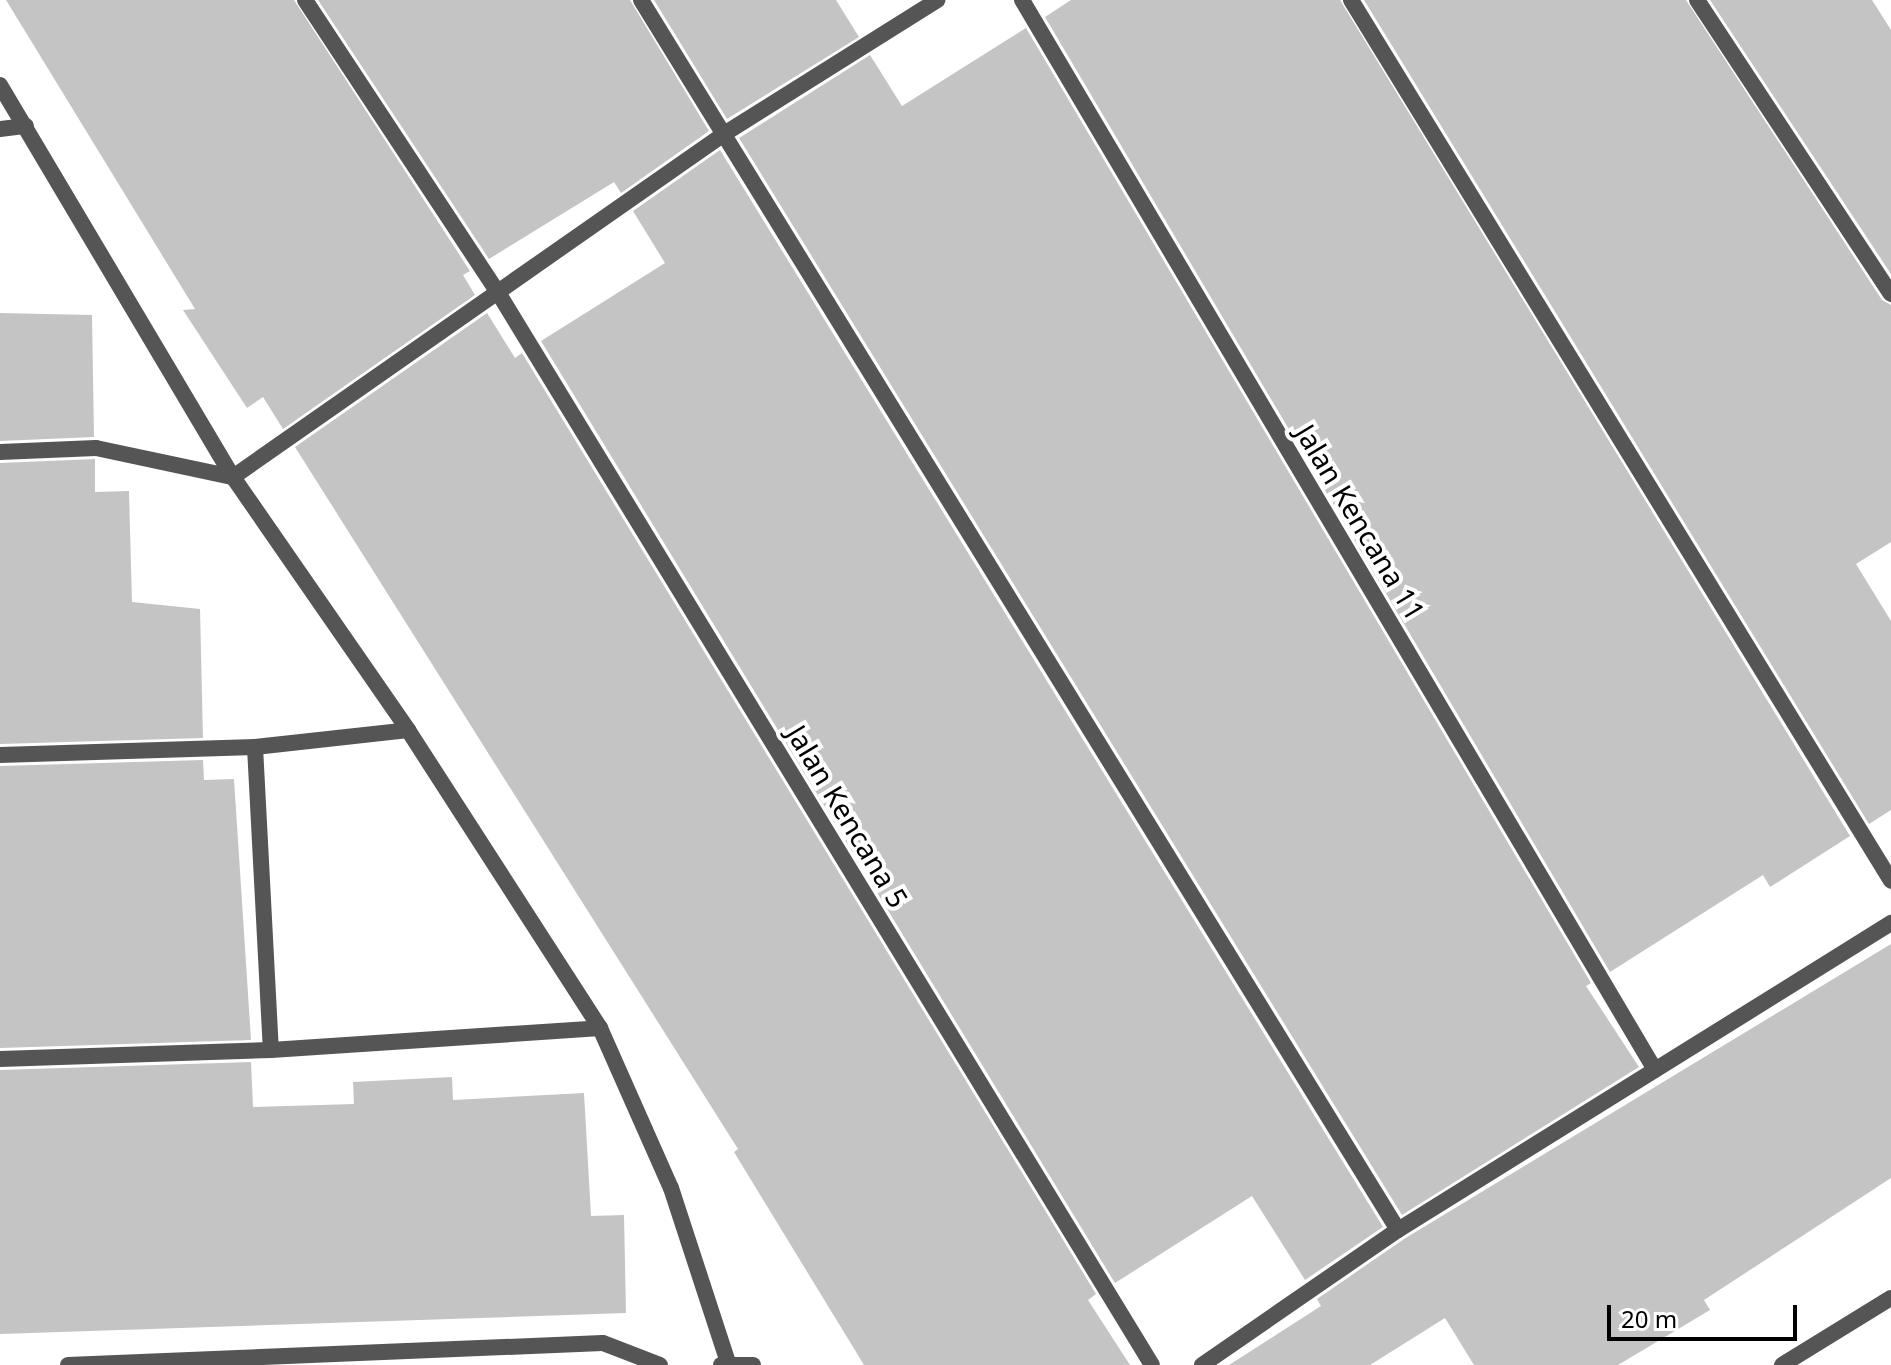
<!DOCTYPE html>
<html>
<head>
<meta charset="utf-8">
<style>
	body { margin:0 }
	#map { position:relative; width:1891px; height:1365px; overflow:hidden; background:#fff; font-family:"Noto Sans",sans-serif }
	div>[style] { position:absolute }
	.building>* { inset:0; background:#c4c4c4 }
	.street>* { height:16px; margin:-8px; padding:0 8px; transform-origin:8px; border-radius:8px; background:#555 }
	span { translate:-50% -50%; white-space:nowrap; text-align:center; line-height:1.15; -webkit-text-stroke:8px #fff; paint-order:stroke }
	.street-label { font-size:28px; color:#000 }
	.scale { position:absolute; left:1607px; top:1305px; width:190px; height:36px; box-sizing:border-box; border:4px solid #000; border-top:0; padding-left:10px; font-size:24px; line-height:28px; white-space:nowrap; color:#000; -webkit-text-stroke:6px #fff; paint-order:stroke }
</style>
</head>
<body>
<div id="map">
	<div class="building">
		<i style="clip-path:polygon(6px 0,294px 0,470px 271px,463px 275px,475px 295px,283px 429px,263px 397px,247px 408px,183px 310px,195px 309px)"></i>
		<i style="clip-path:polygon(318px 0,630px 0,709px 131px,621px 193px,614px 182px,489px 259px)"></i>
		<i style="clip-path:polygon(654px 0,836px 0,859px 37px,727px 119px)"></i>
		<i style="clip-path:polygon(1071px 0,1340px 0,1850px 836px,1770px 887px,1763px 875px,1610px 972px,1045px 17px)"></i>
		<i style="clip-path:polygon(1364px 0,1686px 0,1882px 300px,1891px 305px,1891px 542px,1856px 564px,1891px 621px,1891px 810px,1869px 824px)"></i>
		<i style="clip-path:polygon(1710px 0,1872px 0,1891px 30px,1891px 274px)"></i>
		<i style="clip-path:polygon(1026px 28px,1591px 983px,1586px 986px,1639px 1067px,1402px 1215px,739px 138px,870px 55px,902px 106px)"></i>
		<i style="clip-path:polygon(720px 150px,1383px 1227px,1305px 1280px,1252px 1196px,1115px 1283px,541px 341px,665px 263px,633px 211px)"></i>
		<i style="clip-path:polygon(0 313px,92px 315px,94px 437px,0 441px)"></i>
		<i style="clip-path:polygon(487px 313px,515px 358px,522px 353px,1096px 1294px,1088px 1300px,1130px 1365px,864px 1365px,734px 1152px,738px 1149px,295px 447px)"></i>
		<i style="clip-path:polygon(95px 459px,95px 492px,129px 491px,132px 602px,200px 609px,203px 738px,0 744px,0 463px)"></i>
		<i style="clip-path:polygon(203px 760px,204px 780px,234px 779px,251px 1040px,0 1048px,0 766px)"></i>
		<i style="clip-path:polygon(1891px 944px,1891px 1178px,1704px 1300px,1710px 1310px,1618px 1365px,1474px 1365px,1445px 1318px,1370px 1365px,1229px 1365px,1321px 1306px,1317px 1299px,1404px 1239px)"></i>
		<i style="clip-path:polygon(251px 1062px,253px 1107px,354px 1104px,353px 1082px,452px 1077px,453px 1100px,584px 1093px,591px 1216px,624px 1215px,626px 1313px,0 1334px,0 1070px)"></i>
	</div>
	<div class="street">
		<i style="left:305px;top:0;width:352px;rotate:56.6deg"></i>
		<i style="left:499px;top:294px;width:1254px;rotate:58.63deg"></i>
		<i style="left:641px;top:0;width:1444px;rotate:58.39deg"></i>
		<i style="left:1022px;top:0;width:1243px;rotate:59.39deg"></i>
		<i style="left:1351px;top:0;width:1033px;rotate:58.49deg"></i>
		<i style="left:1697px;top:0;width:352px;rotate:56.6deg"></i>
		<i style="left:0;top:85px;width:456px;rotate:59.3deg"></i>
		<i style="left:233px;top:477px;width:308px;rotate:55.3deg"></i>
		<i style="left:408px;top:730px;width:354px;rotate:57.2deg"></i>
		<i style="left:600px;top:1028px;width:175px;rotate:66.1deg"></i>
		<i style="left:671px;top:1188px;width:183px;rotate:71.9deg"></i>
		<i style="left:0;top:129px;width:26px;rotate:-7deg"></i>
		<i style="left:0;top:452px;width:96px;rotate:-2.4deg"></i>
		<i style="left:96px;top:448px;width:140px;rotate:12deg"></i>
		<i style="left:233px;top:477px;width:599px;rotate:-34.94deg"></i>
		<i style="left:724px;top:134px;width:252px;rotate:-32.1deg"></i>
		<i style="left:255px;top:747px;width:303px;rotate:87deg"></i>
		<i style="left:0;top:755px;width:255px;rotate:-1.8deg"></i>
		<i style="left:255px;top:747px;width:154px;rotate:-6.3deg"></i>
		<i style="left:0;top:1059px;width:271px;rotate:-1.9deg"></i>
		<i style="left:271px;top:1050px;width:330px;rotate:-3.8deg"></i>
		<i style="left:68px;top:1365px;width:535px;rotate:-2.35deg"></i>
		<i style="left:603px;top:1343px;width:61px;rotate:21.1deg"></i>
		<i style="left:721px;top:1365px;width:32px"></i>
		<i style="left:1202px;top:1365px;width:238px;rotate:-34.6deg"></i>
		<i style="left:1398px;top:1230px;width:581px;rotate:-31.91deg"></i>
		<i style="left:1782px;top:1365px;width:128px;rotate:-31.6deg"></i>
	</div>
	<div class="street-label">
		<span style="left:1361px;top:522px;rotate:59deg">Jalan Kencana 11</span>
		<span style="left:848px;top:816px;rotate:59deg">Jalan Kencana 5</span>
	</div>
	<div class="scale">20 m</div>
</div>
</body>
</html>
